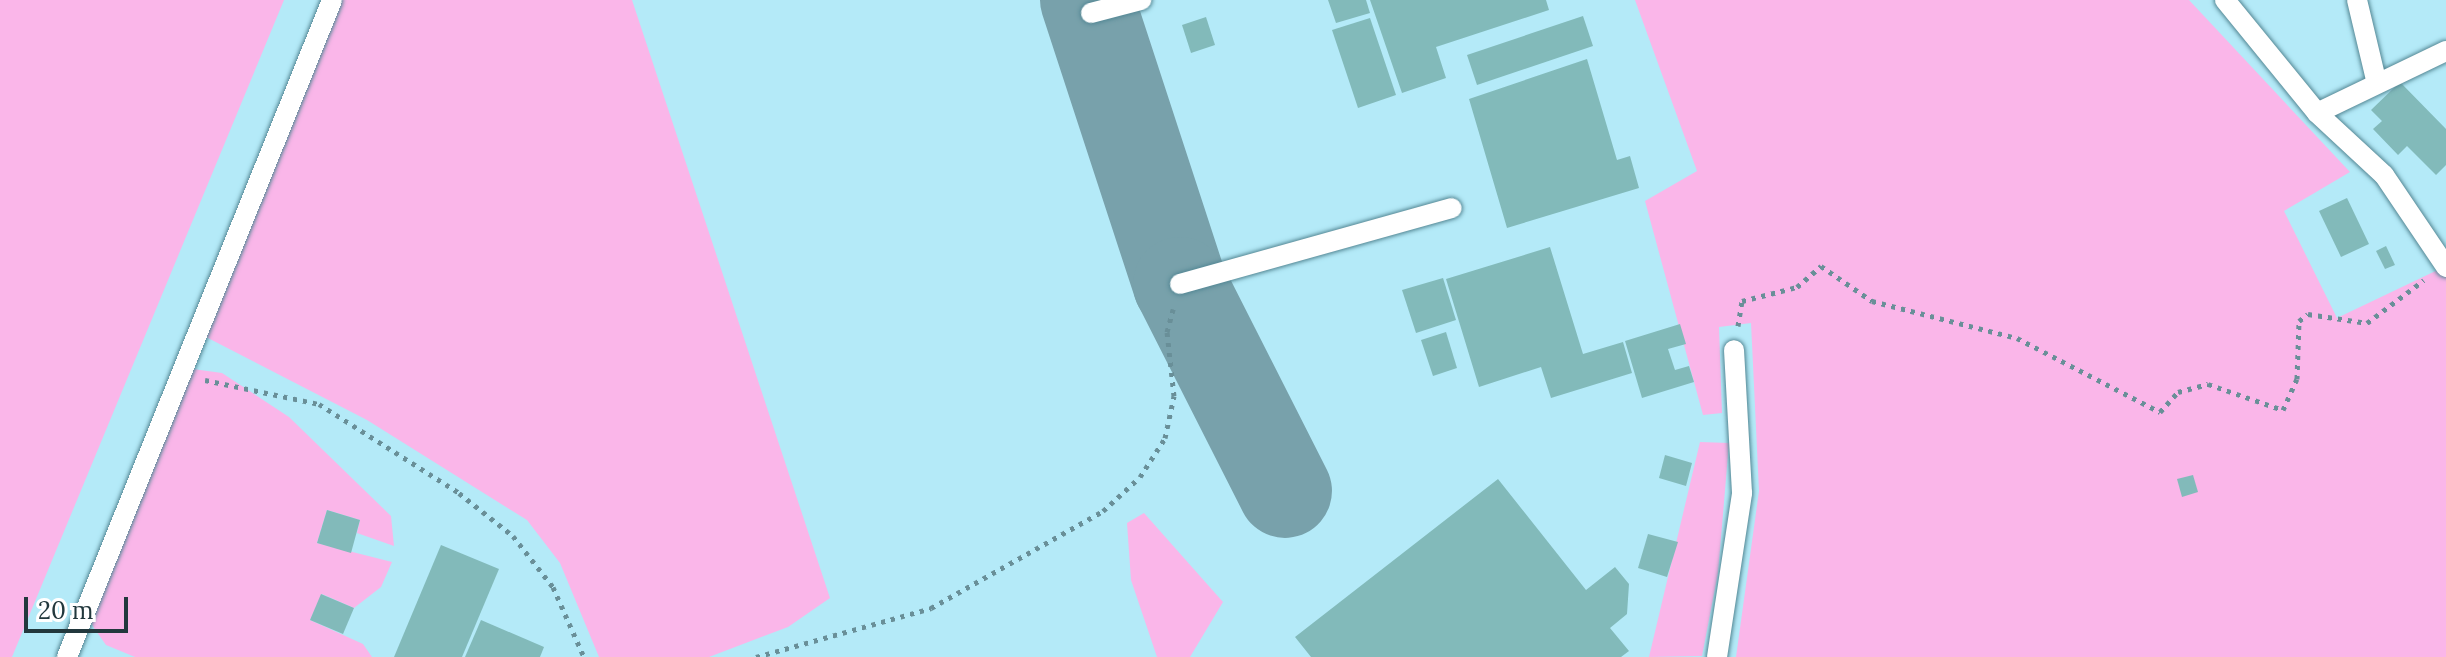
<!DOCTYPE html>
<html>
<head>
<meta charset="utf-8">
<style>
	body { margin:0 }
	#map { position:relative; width:2446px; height:657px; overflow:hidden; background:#b4eaf8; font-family:Lora,serif }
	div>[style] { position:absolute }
	.green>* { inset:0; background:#fab6e9 }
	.taxiway>* { height:94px; margin:-47px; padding:0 47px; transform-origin:47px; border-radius:47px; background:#78a1ab }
	.building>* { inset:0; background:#82baba }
	.path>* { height:5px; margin-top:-2.5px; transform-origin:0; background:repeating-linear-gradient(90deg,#698f98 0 4px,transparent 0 10px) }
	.roads { filter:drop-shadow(0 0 2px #548794) drop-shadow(0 0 2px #548794) }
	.service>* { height:20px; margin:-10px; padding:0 10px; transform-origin:10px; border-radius:10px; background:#fff }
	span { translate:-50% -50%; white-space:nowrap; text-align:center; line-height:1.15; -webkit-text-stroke:8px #fff; paint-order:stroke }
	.scale { position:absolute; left:24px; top:597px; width:104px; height:36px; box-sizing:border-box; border:4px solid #22383d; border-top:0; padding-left:10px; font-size:24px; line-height:28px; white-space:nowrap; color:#22383d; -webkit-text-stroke:6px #fff; paint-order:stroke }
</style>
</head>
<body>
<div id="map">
	<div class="green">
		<i style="clip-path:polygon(0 0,284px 0,12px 657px,0 657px)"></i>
		<i style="clip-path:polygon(324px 0,632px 0,830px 598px,788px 627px,709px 657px,599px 657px,560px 563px,527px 520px,367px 420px,206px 337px)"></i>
		<i style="clip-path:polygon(1635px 0,2189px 0,2350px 172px,2284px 211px,2337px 318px,2446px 266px,2446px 657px,1736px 657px,1759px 491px,1751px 323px,1719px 327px,1722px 413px,1703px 415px,1645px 201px,1697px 171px)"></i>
		<i style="clip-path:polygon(193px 369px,222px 373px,289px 417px,391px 516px,394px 546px,357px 533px,360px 520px,327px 510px,317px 543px,392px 562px,381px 587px,354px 608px,322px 594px,310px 620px,363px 644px,372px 657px,135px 657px,106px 645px,94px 628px,88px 617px)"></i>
		<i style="clip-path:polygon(1700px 442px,1729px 443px,1718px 573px,1702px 656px,1649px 657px)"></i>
		<i style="clip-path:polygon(1144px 513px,1223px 602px,1190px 657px,1157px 657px,1131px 580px,1127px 523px)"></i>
	</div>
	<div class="taxiway">
		<i style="left:1087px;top:0;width:299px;rotate:71.9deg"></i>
		<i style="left:1180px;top:284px;width:232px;rotate:63.1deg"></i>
	</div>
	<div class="building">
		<i style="clip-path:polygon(1328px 0,1366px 0,1370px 13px,1336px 23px)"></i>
		<i style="clip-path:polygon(1370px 0,1546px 0,1549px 10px,1436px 47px,1446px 78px,1402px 93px)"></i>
		<i style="clip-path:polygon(1583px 16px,1593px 46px,1477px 85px,1467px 55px)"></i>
		<i style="clip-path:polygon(1206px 17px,1215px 45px,1191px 53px,1182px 25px)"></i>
		<i style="clip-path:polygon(1370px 18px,1396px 95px,1358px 108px,1332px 30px)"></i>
		<i style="clip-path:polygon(1587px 59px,1617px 160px,1630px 156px,1639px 188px,1507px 228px,1469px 99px)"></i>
		<i style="clip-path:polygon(2400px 82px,2446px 129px,2446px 165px,2436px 175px,2407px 146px,2398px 155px,2373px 129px,2382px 121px,2371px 110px)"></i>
		<i style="clip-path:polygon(2347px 198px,2369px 244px,2341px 257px,2319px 211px)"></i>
		<i style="clip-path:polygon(2386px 246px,2395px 265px,2385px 269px,2376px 251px)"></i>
		<i style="clip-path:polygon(1550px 247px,1583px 354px,1623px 342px,1632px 373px,1551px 398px,1541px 367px,1479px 387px,1446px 279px)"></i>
		<i style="clip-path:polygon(1443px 278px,1456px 320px,1416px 333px,1402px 290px)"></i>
		<i style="clip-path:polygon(1680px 324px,1686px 344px,1668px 349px,1675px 370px,1689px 366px,1694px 382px,1642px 398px,1625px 341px)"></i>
		<i style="clip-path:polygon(1446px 332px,1457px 368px,1433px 376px,1421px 340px)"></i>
		<i style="clip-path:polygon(1665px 455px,1692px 463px,1686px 486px,1659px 478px)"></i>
		<i style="clip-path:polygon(2193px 475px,2198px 492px,2182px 497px,2177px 479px)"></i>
		<i style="clip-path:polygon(1498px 479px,1586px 590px,1615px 567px,1629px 584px,1627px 614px,1610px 628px,1629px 651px,1621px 657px,1311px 657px,1295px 637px)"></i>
		<i style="clip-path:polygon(327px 510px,360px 520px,351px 553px,317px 543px)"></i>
		<i style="clip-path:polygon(1648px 534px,1678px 542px,1667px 577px,1638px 568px)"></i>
		<i style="clip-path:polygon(441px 545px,499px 569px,462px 657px,394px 657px)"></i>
		<i style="clip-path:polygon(321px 594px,354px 608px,343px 634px,310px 620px)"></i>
		<i style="clip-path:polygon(481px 620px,544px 647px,540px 657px,465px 657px)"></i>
	</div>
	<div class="path">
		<i style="left:1738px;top:326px;width:25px;rotate:-81deg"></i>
		<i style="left:1742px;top:301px;width:57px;rotate:-14.3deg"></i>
		<i style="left:1797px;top:287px;width:32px;rotate:-41deg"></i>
		<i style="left:1821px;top:266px;width:62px;rotate:34.5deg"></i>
		<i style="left:1872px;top:301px;width:150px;rotate:14.3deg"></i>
		<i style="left:2017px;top:338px;width:161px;rotate:27.4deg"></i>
		<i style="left:2160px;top:412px;width:27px;rotate:-48deg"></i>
		<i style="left:2178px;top:392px;width:31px;rotate:-15deg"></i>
		<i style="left:2208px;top:384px;width:79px;rotate:19.1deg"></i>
		<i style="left:2283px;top:410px;width:34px;rotate:-66deg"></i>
		<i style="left:2297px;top:379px;width:58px;rotate:-88deg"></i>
		<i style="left:2299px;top:321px;width:11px;rotate:-38deg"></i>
		<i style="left:2308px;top:314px;width:60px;rotate:8.7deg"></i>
		<i style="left:2367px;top:323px;width:71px;rotate:-37deg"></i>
		<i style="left:205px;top:380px;width:116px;rotate:11.9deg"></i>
		<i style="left:319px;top:404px;width:166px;rotate:32.4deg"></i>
		<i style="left:459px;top:493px;width:69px;rotate:38.5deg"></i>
		<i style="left:513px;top:536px;width:65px;rotate:51.9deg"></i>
		<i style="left:553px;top:587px;width:77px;rotate:66.1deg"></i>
		<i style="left:756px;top:657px;width:182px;rotate:-15.6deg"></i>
		<i style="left:931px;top:608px;width:197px;rotate:-29.4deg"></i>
		<i style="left:1103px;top:511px;width:50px;rotate:-42.6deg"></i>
		<i style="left:1140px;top:477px;width:46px;rotate:-57.3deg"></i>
		<i style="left:1165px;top:438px;width:43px;rotate:-77.9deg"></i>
		<i style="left:1174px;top:396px;width:64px;rotate:-96.2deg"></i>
		<i style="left:1167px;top:332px;width:24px;rotate:-75deg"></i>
	</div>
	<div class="roads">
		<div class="service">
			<i style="left:2225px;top:0;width:146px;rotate:50.8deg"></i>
			<i style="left:2317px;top:113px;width:91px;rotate:42.8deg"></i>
			<i style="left:2384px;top:175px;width:111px;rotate:56deg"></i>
			<i style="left:2357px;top:0;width:82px;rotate:76.6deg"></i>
			<i style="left:1091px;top:13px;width:52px;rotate:-14.6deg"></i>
			<i style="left:2317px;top:113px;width:143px;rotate:-25.7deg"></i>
			<i style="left:1180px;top:284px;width:282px;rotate:-15.6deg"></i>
			<i style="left:67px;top:657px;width:708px;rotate:-68.03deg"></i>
			<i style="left:1717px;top:657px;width:166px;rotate:-81.3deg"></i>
			<i style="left:1742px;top:493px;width:143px;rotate:-93.2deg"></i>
		</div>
	</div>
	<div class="scale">20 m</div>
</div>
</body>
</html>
